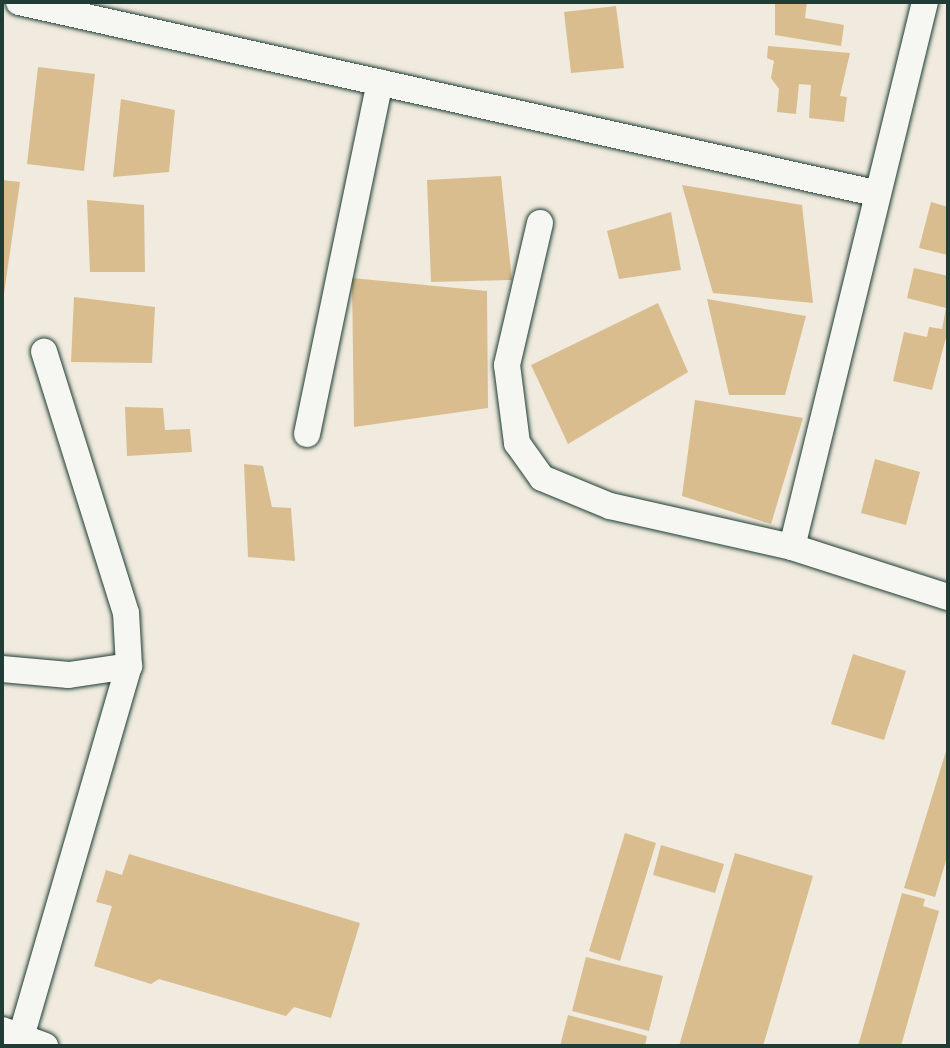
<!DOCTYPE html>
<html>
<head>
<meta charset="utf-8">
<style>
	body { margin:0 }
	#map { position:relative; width:950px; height:1048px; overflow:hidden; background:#f0ebde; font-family:Pangolin,sans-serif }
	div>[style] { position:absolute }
	.building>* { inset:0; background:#d9bd8e }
	.roads { filter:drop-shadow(0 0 2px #1f3d34) drop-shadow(0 0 2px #1f3d34) }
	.street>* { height:26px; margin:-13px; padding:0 13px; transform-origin:13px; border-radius:13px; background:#f6f6f2 }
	span { translate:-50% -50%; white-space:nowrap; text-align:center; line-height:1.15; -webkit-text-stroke:8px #f6f6f2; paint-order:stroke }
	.frame { position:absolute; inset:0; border:4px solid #1f3d34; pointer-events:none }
</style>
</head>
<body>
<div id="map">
	<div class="building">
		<i style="clip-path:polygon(775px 2px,807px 2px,805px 18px,844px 25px,841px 46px,775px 35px)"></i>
		<i style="clip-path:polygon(616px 6px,624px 68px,571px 73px,564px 12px)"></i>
		<i style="clip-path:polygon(768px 46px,850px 53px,840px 96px,847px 97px,844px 122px,809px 118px,811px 85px,799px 84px,796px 114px,777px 112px,779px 89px,771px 78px,774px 61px,767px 58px)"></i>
		<i style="clip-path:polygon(38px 67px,95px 74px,84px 171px,27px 164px)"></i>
		<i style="clip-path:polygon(121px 99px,175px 110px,169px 172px,113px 177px)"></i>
		<i style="clip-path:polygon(501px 176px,512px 280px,431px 282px,427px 180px)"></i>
		<i style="clip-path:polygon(2px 180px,20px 182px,4px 294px,2px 293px)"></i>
		<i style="clip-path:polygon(682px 185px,802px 205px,813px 303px,713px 293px)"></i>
		<i style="clip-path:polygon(87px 200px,144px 205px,145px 272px,90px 272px)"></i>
		<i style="clip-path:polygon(931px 202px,948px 207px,948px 255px,919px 248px)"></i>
		<i style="clip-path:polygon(671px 212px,681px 270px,619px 279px,607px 231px)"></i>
		<i style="clip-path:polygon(914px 268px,948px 276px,948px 330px,932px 390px,893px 381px,904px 332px,927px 337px,929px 327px,942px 329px,946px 308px,907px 298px)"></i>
		<i style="clip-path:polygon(352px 278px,487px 291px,488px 408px,354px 427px)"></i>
		<i style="clip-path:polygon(74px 297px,155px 307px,152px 363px,71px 362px)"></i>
		<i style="clip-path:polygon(707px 299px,806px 316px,785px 395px,729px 395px)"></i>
		<i style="clip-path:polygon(658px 303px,688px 372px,568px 444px,531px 365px)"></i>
		<i style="clip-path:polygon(695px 400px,803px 418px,771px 524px,682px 496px)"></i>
		<i style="clip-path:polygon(125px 407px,163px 408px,165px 430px,190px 429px,192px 452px,127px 456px)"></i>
		<i style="clip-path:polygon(875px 459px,920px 472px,906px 525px,861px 513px)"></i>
		<i style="clip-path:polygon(244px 464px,263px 466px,272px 507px,291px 508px,295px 561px,248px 557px)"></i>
		<i style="clip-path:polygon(853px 654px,906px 671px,884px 740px,831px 724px)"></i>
		<i style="clip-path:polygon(947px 748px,948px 854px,935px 897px,904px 888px)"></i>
		<i style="clip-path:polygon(625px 833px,656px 843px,620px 961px,589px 951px)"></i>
		<i style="clip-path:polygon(661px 845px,724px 864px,715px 893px,653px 875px)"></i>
		<i style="clip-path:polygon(735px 853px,813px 876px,763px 1046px,679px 1046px)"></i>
		<i style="clip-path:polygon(129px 854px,360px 923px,331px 1018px,294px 1007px,286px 1016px,159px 979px,151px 984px,94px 966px,112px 906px,96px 902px,106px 870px,122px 875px)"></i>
		<i style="clip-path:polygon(902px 893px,925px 899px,923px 906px,939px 911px,901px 1046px,858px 1046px)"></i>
		<i style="clip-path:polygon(586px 957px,663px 976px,649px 1031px,572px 1011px)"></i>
		<i style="clip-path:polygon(568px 1015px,647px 1036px,645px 1046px,560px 1046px)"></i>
	</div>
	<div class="roads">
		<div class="street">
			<i style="left:19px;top:2px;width:877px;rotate:12.58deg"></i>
			<i style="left:540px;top:223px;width:146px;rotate:103.1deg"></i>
			<i style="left:507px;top:365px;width:79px;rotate:82.7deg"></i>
			<i style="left:517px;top:443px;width:43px;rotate:54.5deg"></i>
			<i style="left:542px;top:478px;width:74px;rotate:22.4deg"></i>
			<i style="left:610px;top:506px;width:187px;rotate:12.7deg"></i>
			<i style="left:792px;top:547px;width:164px;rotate:17.8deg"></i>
			<i style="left:307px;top:434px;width:359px;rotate:-78.3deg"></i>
			<i style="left:792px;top:547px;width:561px;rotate:-76.29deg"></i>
			<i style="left:2px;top:669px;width:67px;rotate:5.1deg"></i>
			<i style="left:69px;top:675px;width:61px;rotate:-8.5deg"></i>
			<i style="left:2px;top:1030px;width:46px;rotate:20.4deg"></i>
			<i style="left:21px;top:1037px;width:386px;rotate:-73.8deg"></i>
			<i style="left:129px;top:666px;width:53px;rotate:-93.2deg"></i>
			<i style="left:126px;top:613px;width:274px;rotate:-107.4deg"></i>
		</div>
	</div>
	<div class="frame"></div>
</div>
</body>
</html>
